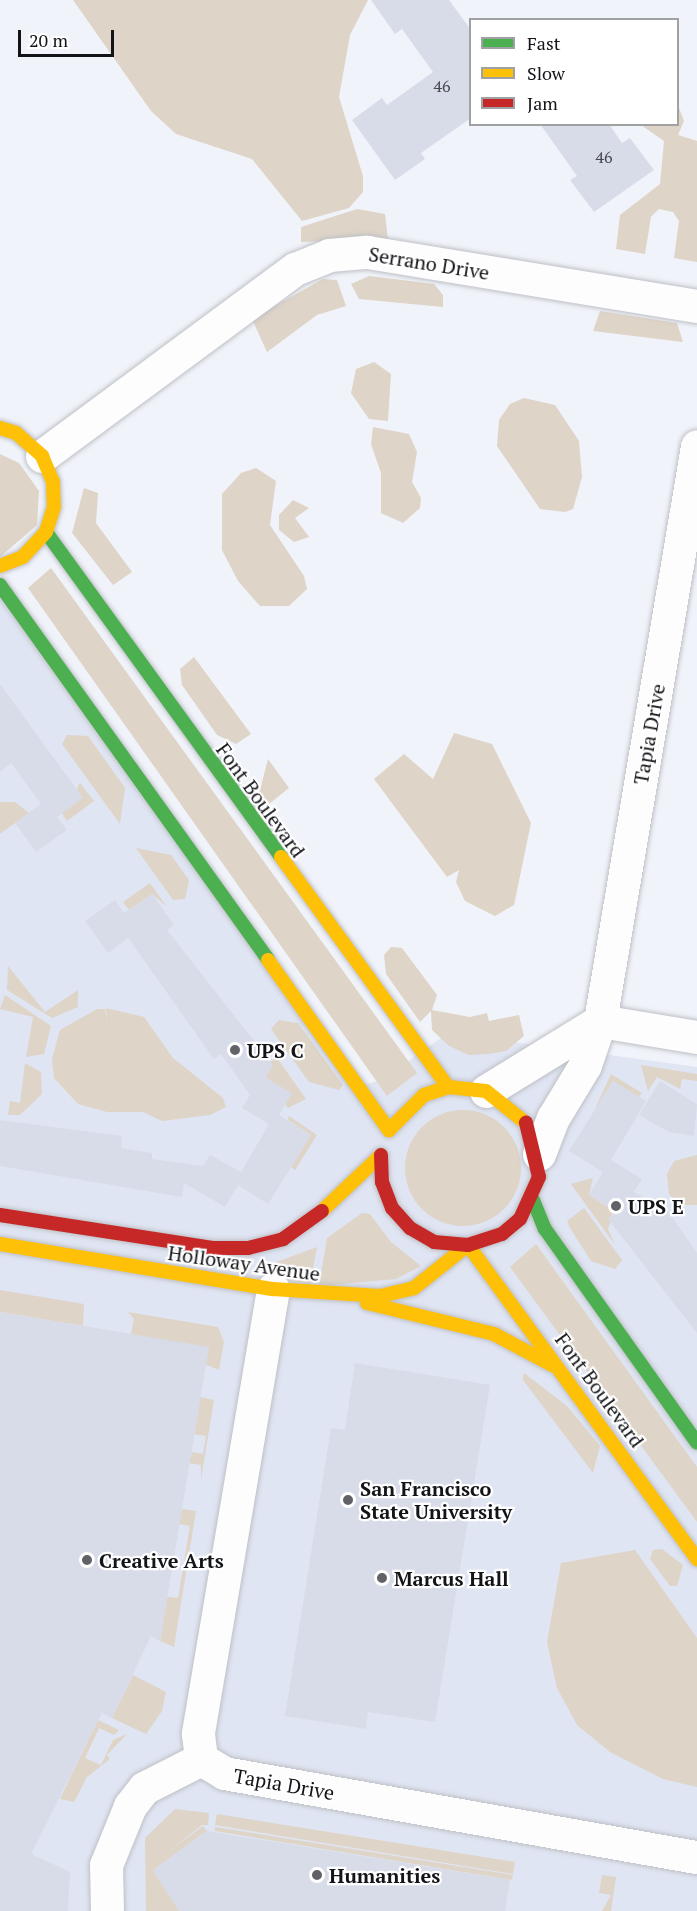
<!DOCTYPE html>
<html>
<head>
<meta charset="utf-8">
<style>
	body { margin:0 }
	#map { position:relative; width:697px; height:1911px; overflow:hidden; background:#f1f3fa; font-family:"PT Serif",serif }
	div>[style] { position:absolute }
	.built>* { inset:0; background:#e0e5f3 }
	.green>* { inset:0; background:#ded4c7 }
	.round { border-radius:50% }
	.building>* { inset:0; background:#d8dce8 }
	.roads { filter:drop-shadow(0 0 2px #bec0c5) drop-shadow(0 0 2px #bec0c5) }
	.street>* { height:33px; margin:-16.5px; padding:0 16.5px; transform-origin:16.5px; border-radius:16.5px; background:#fdfdfe }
	.fast>* { height:14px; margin:-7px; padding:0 7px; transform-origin:7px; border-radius:7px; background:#4caf50 }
	.slow>* { height:14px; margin:-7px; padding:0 7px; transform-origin:7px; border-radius:7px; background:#ffc107 }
	.jam>* { height:14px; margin:-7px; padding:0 7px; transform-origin:7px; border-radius:7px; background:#c62828 }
	.dots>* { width:16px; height:16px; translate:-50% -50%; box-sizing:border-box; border:3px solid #fff; border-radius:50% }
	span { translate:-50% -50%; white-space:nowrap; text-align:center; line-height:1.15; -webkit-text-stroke:4.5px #fff; paint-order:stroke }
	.number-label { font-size:16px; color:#46484e }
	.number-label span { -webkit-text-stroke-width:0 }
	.street-label { font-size:20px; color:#121418 }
	.poi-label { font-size:20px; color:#121418; font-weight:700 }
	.left { translate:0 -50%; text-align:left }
	.legend { position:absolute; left:469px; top:18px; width:210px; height:108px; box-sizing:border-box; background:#fff; border:2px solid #a0a1a3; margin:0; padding:8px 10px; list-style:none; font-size:18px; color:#121418 }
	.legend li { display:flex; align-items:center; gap:12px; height:30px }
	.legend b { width:30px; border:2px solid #a0a1a3 }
	.scale { position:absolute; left:18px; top:30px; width:96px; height:27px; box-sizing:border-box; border:3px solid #121418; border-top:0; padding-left:8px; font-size:18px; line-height:21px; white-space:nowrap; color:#121418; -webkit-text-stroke:4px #fff; paint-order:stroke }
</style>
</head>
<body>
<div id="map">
	<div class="built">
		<i style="clip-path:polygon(0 599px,352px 1089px,383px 1079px,448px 1033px,697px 1067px,697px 1911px,0 1911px)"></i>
	</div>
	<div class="green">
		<i style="clip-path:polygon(73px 0,368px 0,350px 35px,339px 97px,363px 176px,363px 192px,349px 208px,302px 221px,252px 159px,176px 134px,151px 111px)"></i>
		<i style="clip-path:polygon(678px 105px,684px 121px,678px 135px,697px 141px,697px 262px,674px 258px,679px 221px,673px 212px,659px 209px,651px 217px,645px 254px,616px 249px,620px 215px,660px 184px,664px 141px,641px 125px,678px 124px)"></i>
		<i style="clip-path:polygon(357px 209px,385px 214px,388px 239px,301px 242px,301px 227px)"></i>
		<i style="clip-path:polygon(369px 276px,434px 284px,443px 295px,443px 307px,359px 299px,351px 284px)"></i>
		<i style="clip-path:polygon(323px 279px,337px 280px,346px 306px,317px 315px,267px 352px,252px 319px)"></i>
		<i style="clip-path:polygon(600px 311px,677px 323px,683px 342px,593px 331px)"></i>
		<i style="clip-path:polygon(374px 362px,391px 374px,388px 421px,369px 419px,351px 393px,356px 369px)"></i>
		<i style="clip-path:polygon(524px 398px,555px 405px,579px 441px,582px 477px,573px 509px,565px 512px,540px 509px,497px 446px,499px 420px,510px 404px)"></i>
		<i style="clip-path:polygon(373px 427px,409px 434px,417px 452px,412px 482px,421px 498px,420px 508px,403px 523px,381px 513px,381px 473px,371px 444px)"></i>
		<i style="clip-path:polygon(0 454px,19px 463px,39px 491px,37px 525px,0 557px)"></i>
		<i style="clip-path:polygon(256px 468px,276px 481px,270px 525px,304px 576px,307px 589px,289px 606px,260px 606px,238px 581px,222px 550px,222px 494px,241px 473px)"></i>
		<i style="clip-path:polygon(84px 488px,98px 493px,96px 523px,132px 572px,113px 585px,72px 533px)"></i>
		<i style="clip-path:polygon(293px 500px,309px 508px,295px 518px,309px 537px,294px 542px,279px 530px,279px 515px)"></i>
		<i style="clip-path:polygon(51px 568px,417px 1073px,387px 1096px,28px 588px)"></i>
		<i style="clip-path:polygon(194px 657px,251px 734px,236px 744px,217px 735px,182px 685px,180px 669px)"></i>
		<i style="clip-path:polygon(454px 733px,492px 744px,531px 823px,514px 905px,495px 916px,465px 901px,456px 882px,459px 870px,447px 877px,374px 779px,404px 754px,433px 779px)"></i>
		<i style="clip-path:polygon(67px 735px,88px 736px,125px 788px,120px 824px,62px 744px)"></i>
		<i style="clip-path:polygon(268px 759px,289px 788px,269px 804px,261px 803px,259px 794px)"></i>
		<i style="clip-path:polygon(80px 783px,94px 801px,67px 821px,62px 813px)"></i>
		<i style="clip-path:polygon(0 802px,15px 802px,29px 813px,0 834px)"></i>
		<i style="clip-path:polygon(136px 848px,171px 855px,189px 880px,185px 899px,173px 900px)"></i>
		<i style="clip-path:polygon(150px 883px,167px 907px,152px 894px,129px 910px,123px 902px)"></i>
		<i style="clip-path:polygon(391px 947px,402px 948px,437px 995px,432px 1010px,470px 1017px,487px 1013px,489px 1021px,519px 1015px,524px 1036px,506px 1051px,489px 1054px,469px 1055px,449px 1046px,432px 1030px,431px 1011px,420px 1022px,386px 974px,384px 955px)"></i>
		<i style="clip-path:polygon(8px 966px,45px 1012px,78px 990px,78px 1007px,52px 1018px,7px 990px)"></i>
		<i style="clip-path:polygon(5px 995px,51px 1026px,44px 1054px,26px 1057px,33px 1017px,0 1009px)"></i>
		<i style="clip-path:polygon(106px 1008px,144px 1017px,173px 1058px,223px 1098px,226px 1107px,210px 1115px,162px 1121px,143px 1112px,107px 1112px,78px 1104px,54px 1078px,52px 1059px,60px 1030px,97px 1009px,105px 1009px,107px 1023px)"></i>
		<i style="clip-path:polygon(279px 1020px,298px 1023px,343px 1085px,339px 1090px,309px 1082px,271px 1029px)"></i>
		<i style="clip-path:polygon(277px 1058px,306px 1099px,288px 1108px,266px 1078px,268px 1063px)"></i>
		<i style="clip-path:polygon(25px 1063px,41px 1072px,42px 1094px,20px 1115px,8px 1115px,10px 1101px,20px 1103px)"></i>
		<i style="clip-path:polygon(641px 1065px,697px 1074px,697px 1081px,682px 1079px,680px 1089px,657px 1077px,648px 1091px)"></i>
		<i style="clip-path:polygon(611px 1074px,642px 1093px,638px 1097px,613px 1081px,594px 1111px)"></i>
		<i class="round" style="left:405px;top:1110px;width:116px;height:116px"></i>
		<i style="clip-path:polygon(289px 1116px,317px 1135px,295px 1170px,291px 1167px,311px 1135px,288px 1120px)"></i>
		<i style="clip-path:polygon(697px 1155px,697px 1205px,679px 1205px,669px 1194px,667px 1174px,674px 1161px)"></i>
		<i style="clip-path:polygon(593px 1178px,589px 1195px,614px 1211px,608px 1229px,615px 1245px,571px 1184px)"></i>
		<i style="clip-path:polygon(584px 1208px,622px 1260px,615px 1269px,591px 1261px,570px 1228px,567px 1221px)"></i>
		<i style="clip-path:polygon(362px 1213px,370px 1214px,391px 1242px,421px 1266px,396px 1279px,319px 1286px,327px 1238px)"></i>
		<i style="clip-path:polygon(536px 1244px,697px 1467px,697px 1522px,510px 1267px)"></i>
		<i style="clip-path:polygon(317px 1247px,310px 1284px,262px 1276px,263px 1267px)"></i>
		<i style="clip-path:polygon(0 1290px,84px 1304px,83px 1326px,0 1312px)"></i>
		<i style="clip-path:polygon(128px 1312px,218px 1327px,224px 1342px,219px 1370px,131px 1334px,134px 1319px)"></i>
		<i style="clip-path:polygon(524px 1373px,567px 1406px,600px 1446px,593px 1473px,523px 1380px)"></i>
		<i style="clip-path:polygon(200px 1397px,214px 1400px,201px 1479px,201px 1465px,189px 1463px,192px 1452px,203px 1454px,206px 1436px,194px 1434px)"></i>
		<i style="clip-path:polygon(182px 1509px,196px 1511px,174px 1647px,160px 1641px,167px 1597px,178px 1598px,190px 1526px,179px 1524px)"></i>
		<i style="clip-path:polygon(662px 1549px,683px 1565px,677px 1586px,670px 1586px,650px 1559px,653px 1550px)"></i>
		<i style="clip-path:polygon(635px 1550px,697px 1638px,697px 1787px,663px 1779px,610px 1752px,577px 1725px,557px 1688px,547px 1642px,561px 1563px)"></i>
		<i style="clip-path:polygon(133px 1675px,166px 1692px,162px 1711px,146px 1734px,112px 1718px)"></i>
		<i style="clip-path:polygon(98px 1720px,119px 1730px,114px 1735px,99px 1728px,85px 1758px,101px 1765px,113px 1740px,127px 1734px,107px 1755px,110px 1759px,87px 1777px,74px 1802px,60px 1799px)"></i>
		<i style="clip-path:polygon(175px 1809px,209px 1813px,208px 1825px,202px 1825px,168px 1852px,203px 1826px,207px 1831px,153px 1870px,179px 1911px,146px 1911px,145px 1838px)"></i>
		<i style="clip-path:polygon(217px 1814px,515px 1862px,513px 1874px,215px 1825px)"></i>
		<i style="clip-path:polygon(215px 1827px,513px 1875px,512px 1880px,215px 1831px)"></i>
		<i style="clip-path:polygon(602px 1875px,616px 1877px,611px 1911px,602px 1911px,611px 1895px,599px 1893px)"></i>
	</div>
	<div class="building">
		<i style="clip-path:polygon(371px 0,449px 0,471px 30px,471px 118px,421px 153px,425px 159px,395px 180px,352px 120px,382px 98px,387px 105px,433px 72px,402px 29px,395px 34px)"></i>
		<i style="clip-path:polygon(540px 124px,609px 124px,622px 143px,630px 138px,654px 170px,594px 212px,570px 180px,577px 176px)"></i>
		<i style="clip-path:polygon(0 684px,83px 798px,57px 817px,67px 830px,36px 852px,15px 823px,41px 804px,11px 763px,0 772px)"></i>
		<i style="clip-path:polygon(152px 894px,174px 925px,167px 930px,273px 1065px,266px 1078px,292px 1093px,279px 1115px,311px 1135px,268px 1204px,238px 1185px,225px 1207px,184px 1183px,182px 1197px,0 1166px,0 1120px,122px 1136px,121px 1148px,152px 1153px,152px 1159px,203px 1166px,210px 1155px,241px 1172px,269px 1124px,242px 1108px,250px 1095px,221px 1054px,214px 1059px,128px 938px,108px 953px,85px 921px,115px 900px,124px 913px)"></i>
		<i style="clip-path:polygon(613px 1081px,646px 1101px,611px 1160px,642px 1179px,634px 1192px,668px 1211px,697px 1253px,697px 1333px,608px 1219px,614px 1211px,589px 1195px,603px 1172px,569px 1151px)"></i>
		<i style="clip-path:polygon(660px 1081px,697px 1104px,694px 1136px,669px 1132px,639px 1115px)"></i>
		<i style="clip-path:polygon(0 1312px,209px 1347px,160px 1641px,151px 1636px,112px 1718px,102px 1713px,31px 1854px,70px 1872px,68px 1911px,0 1911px)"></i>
		<i style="clip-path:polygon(355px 1363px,490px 1385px,435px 1722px,368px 1712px,366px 1729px,285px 1716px,331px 1428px,345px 1430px)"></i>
		<i style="clip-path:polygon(207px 1831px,510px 1880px,505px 1911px,179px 1911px,153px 1870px)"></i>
	</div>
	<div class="roads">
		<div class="street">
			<i style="left:42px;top:456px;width:315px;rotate:-36.5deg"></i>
			<i style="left:295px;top:269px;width:37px;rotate:-22deg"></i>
			<i style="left:329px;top:255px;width:38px;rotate:-5deg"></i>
			<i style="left:367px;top:252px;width:334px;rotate:9.3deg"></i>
			<i style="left:600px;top:1021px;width:98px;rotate:9.4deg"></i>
			<i style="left:486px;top:1091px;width:134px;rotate:-31.6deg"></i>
			<i style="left:539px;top:1154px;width:39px;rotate:-69deg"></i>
			<i style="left:553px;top:1118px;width:62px;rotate:-58.9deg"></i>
			<i style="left:585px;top:1065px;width:46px;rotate:-71.2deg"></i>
			<i style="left:600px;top:1021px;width:583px;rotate:-80.42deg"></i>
			<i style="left:273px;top:1289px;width:451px;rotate:99.6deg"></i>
			<i style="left:198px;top:1734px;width:25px;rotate:83deg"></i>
			<i style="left:201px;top:1759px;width:27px;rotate:31deg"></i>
			<i style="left:224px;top:1773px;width:480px;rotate:10.1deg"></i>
			<i style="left:107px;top:1911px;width:46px;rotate:-91.2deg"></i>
			<i style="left:106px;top:1865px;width:64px;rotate:-67.9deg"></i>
			<i style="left:130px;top:1806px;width:23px;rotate:-52deg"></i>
			<i style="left:144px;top:1788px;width:64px;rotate:-27deg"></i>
		</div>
		<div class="fast">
			<i style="left:46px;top:532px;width:401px;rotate:54.1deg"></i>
			<i style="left:0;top:585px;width:461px;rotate:54.4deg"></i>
			<i style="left:533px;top:1200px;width:31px;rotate:68deg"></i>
			<i style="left:545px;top:1229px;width:262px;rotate:54.6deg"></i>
		</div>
		<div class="slow">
			<i style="left:0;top:428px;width:17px;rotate:17deg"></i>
			<i style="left:16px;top:433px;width:35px;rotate:41deg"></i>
			<i style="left:42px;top:456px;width:28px;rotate:67deg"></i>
			<i style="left:53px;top:482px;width:25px;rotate:88deg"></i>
			<i style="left:54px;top:507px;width:26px;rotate:108deg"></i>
			<i style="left:46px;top:532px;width:34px;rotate:133deg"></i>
			<i style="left:23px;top:557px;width:25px;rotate:159deg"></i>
			<i style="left:281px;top:857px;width:284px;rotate:54deg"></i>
			<i style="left:268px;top:960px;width:209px;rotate:54.6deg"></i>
			<i style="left:389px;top:1130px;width:49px;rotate:-45deg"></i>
			<i style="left:424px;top:1095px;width:25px;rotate:-18deg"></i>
			<i style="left:448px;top:1087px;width:38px;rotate:6deg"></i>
			<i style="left:486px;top:1091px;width:51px;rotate:38.7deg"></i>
			<i style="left:322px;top:1211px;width:81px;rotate:-43.5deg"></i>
			<i style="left:0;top:1244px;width:277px;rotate:9.4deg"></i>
			<i style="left:273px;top:1289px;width:107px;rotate:3.7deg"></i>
			<i style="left:380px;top:1296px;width:35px;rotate:-13deg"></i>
			<i style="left:414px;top:1288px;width:69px;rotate:-38.5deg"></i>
			<i style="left:468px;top:1245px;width:389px;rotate:53.9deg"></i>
			<i style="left:367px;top:1303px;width:131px;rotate:13.7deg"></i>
			<i style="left:494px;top:1334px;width:66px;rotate:28.1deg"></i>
		</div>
		<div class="jam">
			<i style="left:381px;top:1155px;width:27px;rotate:88deg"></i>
			<i style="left:382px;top:1182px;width:28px;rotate:69deg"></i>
			<i style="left:392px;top:1208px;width:27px;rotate:48deg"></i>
			<i style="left:410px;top:1228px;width:28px;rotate:30deg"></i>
			<i style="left:434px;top:1242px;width:34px;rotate:5deg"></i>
			<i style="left:468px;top:1245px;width:36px;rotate:-18deg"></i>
			<i style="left:502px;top:1234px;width:23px;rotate:-40deg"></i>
			<i style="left:520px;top:1219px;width:46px;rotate:-65.7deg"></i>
			<i style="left:539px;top:1177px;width:56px;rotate:-103.5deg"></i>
			<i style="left:0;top:1215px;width:215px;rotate:8.8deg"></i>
			<i style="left:212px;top:1248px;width:36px"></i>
			<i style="left:248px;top:1248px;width:36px;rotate:-14deg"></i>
			<i style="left:283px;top:1239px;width:48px;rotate:-35.7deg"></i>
		</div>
	</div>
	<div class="dots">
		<i style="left:235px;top:1050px;background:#606267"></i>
		<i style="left:616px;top:1206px;background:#606267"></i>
		<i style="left:348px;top:1500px;background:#606267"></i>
		<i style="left:87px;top:1560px;background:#606267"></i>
		<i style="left:382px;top:1578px;background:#606267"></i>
		<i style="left:317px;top:1875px;background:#606267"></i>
	</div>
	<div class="number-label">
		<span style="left:442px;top:86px">46</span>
		<span style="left:604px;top:157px">46</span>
	</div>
	<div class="street-label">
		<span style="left:429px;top:263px;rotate:9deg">Serrano Drive</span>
		<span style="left:649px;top:734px;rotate:-80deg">Tapia Drive</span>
		<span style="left:261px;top:800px;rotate:54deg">Font Boulevard</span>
		<span style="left:244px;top:1263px;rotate:8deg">Holloway Avenue</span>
		<span style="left:600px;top:1390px;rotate:54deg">Font Boulevard</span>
		<span style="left:284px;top:1784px;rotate:10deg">Tapia Drive</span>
	</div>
	<div class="poi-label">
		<span class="left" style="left:247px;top:1050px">UPS C</span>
		<span class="left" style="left:628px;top:1206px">UPS E</span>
		<span class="left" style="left:360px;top:1500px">San Francisco<br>State University</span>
		<span class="left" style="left:99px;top:1560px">Creative Arts</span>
		<span class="left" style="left:394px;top:1578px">Marcus Hall</span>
		<span class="left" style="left:329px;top:1875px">Humanities</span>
	</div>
	<ul class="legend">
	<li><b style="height:8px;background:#4caf50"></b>Fast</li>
	<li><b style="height:8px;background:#ffc107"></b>Slow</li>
	<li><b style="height:8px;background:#c62828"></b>Jam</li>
	</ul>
	<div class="scale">20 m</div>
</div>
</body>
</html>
